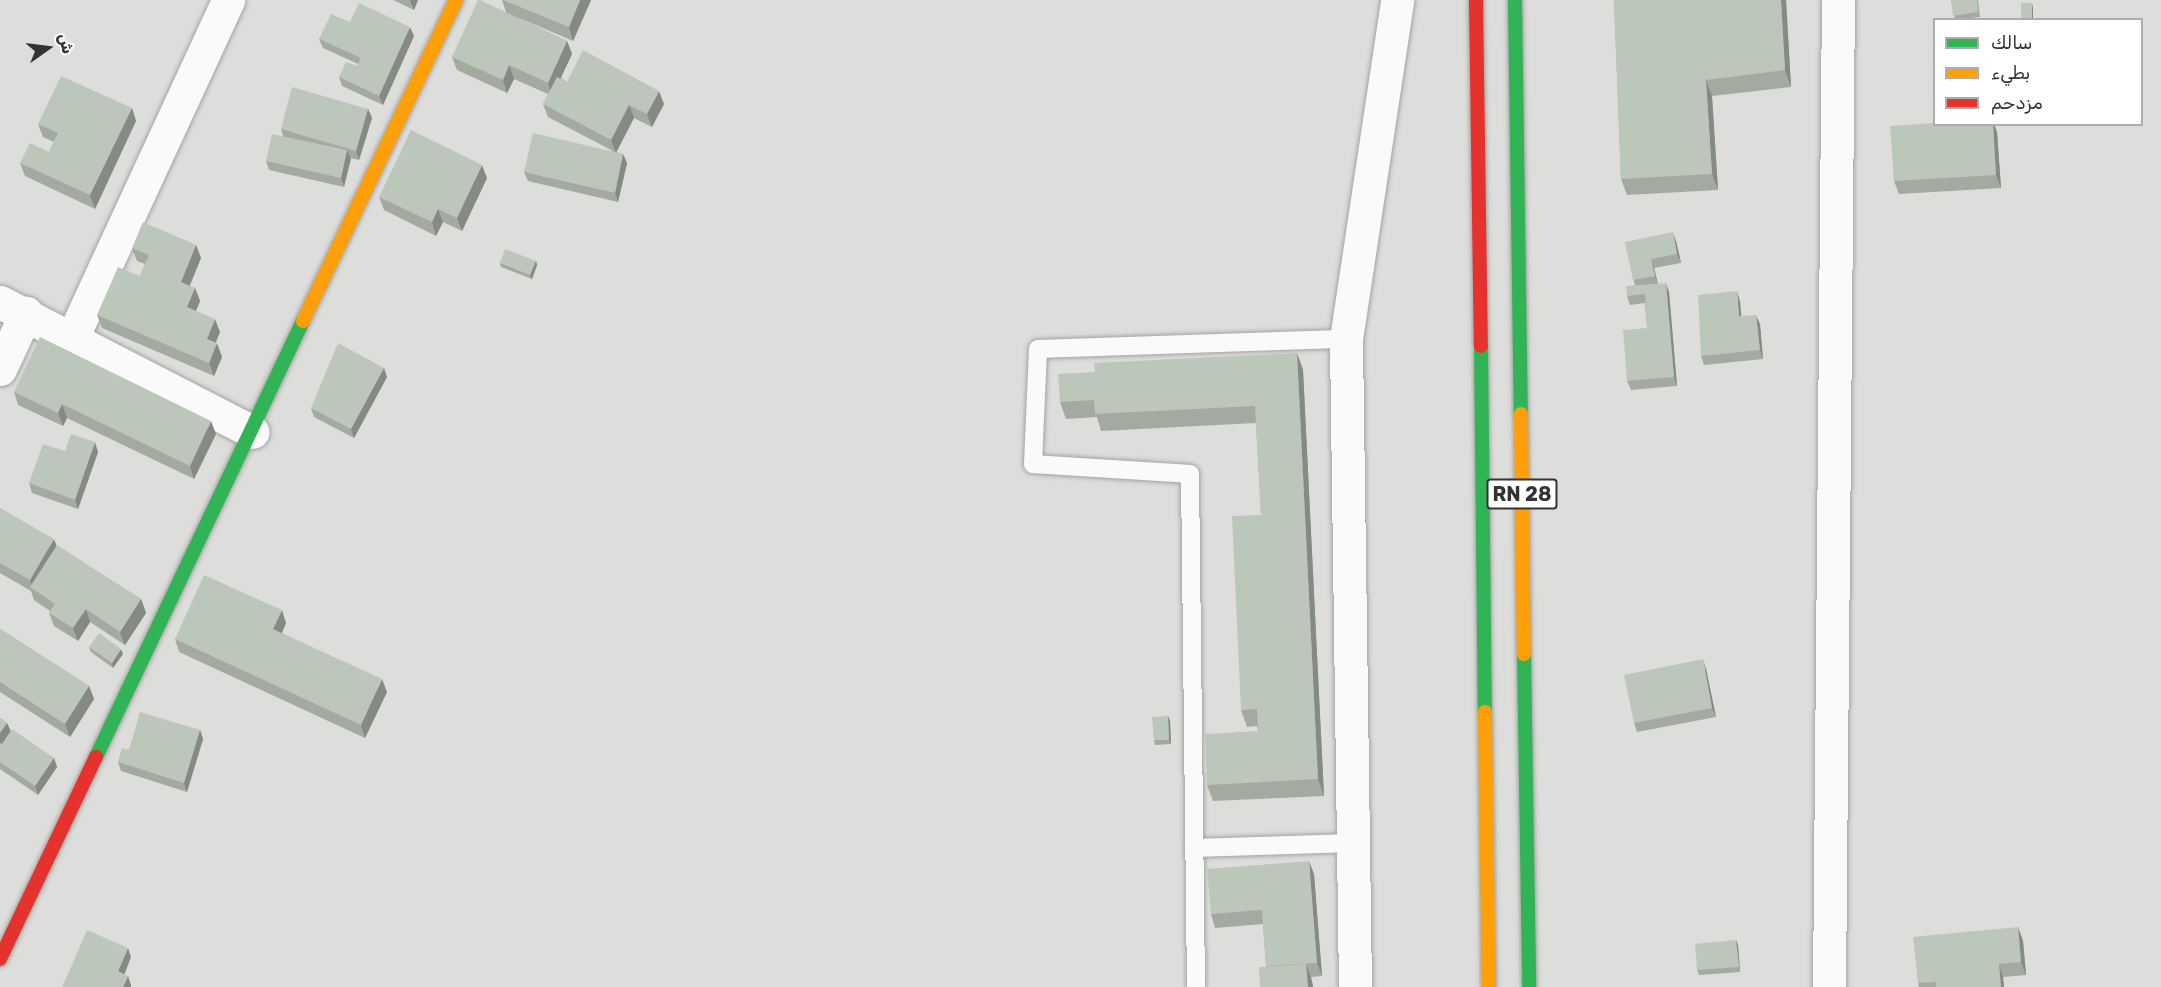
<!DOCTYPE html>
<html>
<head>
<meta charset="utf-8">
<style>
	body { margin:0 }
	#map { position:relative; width:2161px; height:987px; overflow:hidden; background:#dddedc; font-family:Rubik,Cairo,sans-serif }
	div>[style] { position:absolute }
	.roads { filter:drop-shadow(0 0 2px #a3a4a2) drop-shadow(0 0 2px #a3a4a2) }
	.lane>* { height:18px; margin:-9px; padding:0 9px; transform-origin:9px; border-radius:9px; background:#fafafa }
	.street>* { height:33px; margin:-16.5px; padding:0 16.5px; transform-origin:16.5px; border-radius:16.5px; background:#fafafa }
	.fast>* { height:14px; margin:-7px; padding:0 7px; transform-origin:7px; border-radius:7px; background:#30b455 }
	.slow>* { height:14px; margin:-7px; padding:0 7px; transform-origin:7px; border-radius:7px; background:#ff9f0a }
	.jam>* { height:14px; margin:-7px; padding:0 7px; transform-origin:7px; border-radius:7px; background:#e5322d }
	.wall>* { inset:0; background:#a3aaa0 }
	.shaded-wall>* { inset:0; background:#848b82 }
	.building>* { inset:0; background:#bdc6ba }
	span { translate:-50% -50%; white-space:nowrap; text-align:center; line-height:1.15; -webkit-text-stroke:4.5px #fff; paint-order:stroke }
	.shield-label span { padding:2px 4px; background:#fff; border:2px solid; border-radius:4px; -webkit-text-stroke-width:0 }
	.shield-label { font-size:20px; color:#333332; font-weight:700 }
	.legend { position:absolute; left:1933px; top:18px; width:210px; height:108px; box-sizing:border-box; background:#fff; border:2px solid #adadad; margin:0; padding:8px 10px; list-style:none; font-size:18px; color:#333332 }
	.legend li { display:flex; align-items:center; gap:12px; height:30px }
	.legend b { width:30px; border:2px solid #adadad }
	.north { position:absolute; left:18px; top:18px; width:60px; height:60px; -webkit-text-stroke:4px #fff; paint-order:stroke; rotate:76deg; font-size:16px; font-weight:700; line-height:24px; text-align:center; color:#333332 }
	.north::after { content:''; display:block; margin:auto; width:21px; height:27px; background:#333332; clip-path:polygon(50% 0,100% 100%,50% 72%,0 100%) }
</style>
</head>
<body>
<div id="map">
	<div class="roads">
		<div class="lane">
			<i style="left:1194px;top:848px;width:159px;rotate:-1.8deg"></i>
			<i style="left:1196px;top:987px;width:513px;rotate:-90.67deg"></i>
			<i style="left:1190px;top:474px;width:157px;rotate:-176.4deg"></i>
			<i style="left:1033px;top:464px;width:115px;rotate:-87.5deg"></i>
			<i style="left:1038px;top:349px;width:308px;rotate:-1.9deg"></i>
		</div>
		<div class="street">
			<i style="left:0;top:302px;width:284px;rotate:27.2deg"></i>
			<i style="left:73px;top:336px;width:370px;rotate:-65.2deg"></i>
			<i style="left:0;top:369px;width:62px;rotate:-65.1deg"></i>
			<i style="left:1355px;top:987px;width:648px;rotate:-90.8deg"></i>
			<i style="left:1346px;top:339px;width:343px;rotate:-81.4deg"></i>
			<i style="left:1829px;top:987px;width:987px;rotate:-89.48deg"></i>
		</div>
		<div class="fast">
			<i style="left:1515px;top:0;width:414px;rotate:89.2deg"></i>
			<i style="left:1481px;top:346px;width:366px;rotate:89.4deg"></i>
			<i style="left:1524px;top:654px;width:333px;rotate:89.1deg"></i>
			<i style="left:96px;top:757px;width:483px;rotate:-64.6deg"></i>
		</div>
		<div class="slow">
			<i style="left:303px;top:321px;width:356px;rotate:-64.5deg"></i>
			<i style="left:1521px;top:414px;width:240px;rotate:89.3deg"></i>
			<i style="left:1485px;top:712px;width:275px;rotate:89.2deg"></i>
		</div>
		<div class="jam">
			<i style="left:1476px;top:0;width:346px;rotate:89.2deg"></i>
			<i style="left:0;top:959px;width:224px;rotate:-64.6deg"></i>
		</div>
	</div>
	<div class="wall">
		<i style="clip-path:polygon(393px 0,418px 0,414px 10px)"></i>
		<i style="clip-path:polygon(502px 0,591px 0,573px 41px,510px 14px,567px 41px,572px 54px,561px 78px,567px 82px,664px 104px,652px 127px,634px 118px,616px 152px,623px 154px,627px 163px,618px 202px,528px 181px,524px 172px,613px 151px,548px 117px,543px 104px,548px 94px,514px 79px,507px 93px,457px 70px,452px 57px,506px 12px)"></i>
		<i style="clip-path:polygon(1614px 0,1786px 0,1791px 87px,1712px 96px,1718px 190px,1627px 195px,1621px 179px)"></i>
		<i style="clip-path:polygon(1951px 0,1978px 0,1980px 17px,1955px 20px)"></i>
		<i style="clip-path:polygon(350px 22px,414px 36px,383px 105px,342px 86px,339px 77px,357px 66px,358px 64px,323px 48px,319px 39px)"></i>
		<i style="clip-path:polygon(132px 108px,136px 121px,95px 209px,25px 176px,20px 163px,49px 152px,54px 142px,43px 137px,38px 124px)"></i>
		<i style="clip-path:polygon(368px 109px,372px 118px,359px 160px,350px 158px,344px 187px,269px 170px,266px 161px,283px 136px,281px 129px)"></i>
		<i style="clip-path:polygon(1935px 124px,1994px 124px,1997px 132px,2001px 188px,1899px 194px,1894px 181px)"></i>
		<i style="clip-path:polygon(487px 178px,462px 231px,443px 222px,436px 236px,384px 210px,379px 197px)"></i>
		<i style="clip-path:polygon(1676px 241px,1681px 263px,1654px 268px,1658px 284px,1669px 292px,1677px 386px,1631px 390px,1627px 381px,1647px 328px,1645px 303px,1630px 305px,1627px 296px,1635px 285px,1625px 242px)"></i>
		<i style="clip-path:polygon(196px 245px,201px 258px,189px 286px,195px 288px,200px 301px,196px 311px,220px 332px,215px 343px,222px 357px,214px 376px,102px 328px,97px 315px,140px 276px,145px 264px,137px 261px,132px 248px)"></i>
		<i style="clip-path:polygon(536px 261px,537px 265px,532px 279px,501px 267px,500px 263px)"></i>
		<i style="clip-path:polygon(1740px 301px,1741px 316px,1760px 324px,1763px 359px,1704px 365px,1701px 356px)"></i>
		<i style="clip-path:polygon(1297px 353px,1303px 370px,1324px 796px,1213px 801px,1207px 785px,1258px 731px,1257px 726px,1247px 727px,1241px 710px,1261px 515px,1256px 423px,1101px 431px,1097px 417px,1066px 419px,1060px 402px,1095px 372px)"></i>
		<i style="clip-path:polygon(384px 368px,387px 377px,354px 438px,314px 417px,311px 408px)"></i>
		<i style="clip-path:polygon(14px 392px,216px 434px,194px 479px,67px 418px,63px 426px,18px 405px)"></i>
		<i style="clip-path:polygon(65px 451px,98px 452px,78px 509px,32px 493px,29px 483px)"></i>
		<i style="clip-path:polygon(0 508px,56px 546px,141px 599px,146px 613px,125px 645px,90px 622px,78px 641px,54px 626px,49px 613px,50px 611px,34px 600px,31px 591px,0 573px)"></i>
		<i style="clip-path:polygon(286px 623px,282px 633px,387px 692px,365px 738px,179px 652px,175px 639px)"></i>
		<i style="clip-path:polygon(0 629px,89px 686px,94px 699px,70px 737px,0 692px)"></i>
		<i style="clip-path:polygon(89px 647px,123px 654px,113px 668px,91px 652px)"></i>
		<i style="clip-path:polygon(1706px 669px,1716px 717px,1637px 732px,1634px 723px)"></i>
		<i style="clip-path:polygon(1168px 716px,1170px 721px,1171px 744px,1155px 745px,1154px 740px)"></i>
		<i style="clip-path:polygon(0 718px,7px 723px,11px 732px,54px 758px,57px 767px,38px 795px,0 769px)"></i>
		<i style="clip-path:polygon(200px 730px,203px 739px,187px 792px,121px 771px,118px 762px,129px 750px)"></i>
		<i style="clip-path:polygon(1314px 874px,1322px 976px,1311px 977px,1313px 987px,1260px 987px,1266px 966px,1263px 924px,1215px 928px,1211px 914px)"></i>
		<i style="clip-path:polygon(2018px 927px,2023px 941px,2026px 975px,2003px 977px,2004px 987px,1919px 987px,1918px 983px)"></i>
		<i style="clip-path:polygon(1736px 940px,1738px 945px,1740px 972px,1699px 975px,1697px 970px)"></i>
	</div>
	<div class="shaded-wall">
		<i style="clip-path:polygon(410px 0,418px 0,414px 10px)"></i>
		<i style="clip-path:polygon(580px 0,591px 0,573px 41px,569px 27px)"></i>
		<i style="clip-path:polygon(1781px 0,1786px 0,1791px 87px,1785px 70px)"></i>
		<i style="clip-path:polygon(2032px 3px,2033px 8px,2033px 20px,2032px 20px)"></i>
		<i style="clip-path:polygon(410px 27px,414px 36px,383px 105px,379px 96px)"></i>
		<i style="clip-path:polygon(567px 41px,572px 54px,552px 96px,548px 83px)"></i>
		<i style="clip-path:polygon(509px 65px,514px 79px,507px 93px,503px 80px)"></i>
		<i style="clip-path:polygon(1706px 80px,1712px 96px,1718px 190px,1712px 174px)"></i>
		<i style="clip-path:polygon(659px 91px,664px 104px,652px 127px,647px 114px)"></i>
		<i style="clip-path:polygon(629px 105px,634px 118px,616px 153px,611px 140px)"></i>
		<i style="clip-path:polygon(132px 108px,136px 121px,95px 209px,90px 195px)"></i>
		<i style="clip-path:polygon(368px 109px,372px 118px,359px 160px,356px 151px)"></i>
		<i style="clip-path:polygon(1993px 124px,1994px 124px,1997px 132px,2001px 188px,1996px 175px)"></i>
		<i style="clip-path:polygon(347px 150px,351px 159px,344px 187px,341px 178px)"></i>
		<i style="clip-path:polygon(623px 154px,627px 163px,618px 202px,615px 193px)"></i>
		<i style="clip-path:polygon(482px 165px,487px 178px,462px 231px,457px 218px)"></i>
		<i style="clip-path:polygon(438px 209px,443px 222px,436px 236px,432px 222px)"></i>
		<i style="clip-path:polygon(1673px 232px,1676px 241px,1681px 263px,1677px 254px)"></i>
		<i style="clip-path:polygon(196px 245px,201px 258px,186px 295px,181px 282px)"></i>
		<i style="clip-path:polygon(1651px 259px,1654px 268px,1658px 285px,1655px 276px)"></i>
		<i style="clip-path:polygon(536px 261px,537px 265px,532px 279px,530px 275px)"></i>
		<i style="clip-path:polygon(1666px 283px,1669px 292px,1677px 386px,1674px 377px)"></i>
		<i style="clip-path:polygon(195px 288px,200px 301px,192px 320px,187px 307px)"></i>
		<i style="clip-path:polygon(1737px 291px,1740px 301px,1742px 325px,1739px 316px)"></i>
		<i style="clip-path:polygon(1756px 315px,1760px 324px,1763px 359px,1760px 350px)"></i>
		<i style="clip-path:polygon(215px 319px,220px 332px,212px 352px,207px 339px)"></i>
		<i style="clip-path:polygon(217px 343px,222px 357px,214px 376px,209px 363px)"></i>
		<i style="clip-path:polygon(1297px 353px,1303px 370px,1324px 796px,1318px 779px)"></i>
		<i style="clip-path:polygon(384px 368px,387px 377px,354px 438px,351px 429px)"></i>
		<i style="clip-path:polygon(62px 404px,67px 418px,63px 426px,58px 413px)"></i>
		<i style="clip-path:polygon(211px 421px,216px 434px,194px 479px,190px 466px)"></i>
		<i style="clip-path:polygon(95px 442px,98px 452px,78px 509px,75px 500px)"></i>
		<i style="clip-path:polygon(54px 539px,59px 552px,34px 590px,30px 580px)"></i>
		<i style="clip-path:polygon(141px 599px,146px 613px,125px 645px,120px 632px)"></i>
		<i style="clip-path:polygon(86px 609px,90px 622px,78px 641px,73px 628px)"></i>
		<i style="clip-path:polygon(282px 610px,286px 623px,278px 642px,273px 629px)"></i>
		<i style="clip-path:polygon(121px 649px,123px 654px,113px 668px,112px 663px)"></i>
		<i style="clip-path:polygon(1703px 659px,1706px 669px,1716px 717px,1712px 708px)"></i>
		<i style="clip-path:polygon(382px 679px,387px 692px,365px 738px,361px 725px)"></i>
		<i style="clip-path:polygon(89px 686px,94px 699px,70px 737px,65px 724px)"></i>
		<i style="clip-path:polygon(1168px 716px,1170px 721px,1171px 744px,1169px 740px)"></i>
		<i style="clip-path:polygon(7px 723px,11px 732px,0 747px,0 733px)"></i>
		<i style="clip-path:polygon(200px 730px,203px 739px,187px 792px,184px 783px)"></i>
		<i style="clip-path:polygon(54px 758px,57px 767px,38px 795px,35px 786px)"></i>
		<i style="clip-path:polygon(1309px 861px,1314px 874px,1322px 976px,1317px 963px)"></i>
		<i style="clip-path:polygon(2018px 927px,2023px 941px,2026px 975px,2021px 962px)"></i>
		<i style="clip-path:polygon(1736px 940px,1738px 945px,1740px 972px,1739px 967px)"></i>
		<i style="clip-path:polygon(128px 948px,131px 957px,122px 981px,118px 971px)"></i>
		<i style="clip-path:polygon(1306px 964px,1312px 981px,1313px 987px,1308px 987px)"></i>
		<i style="clip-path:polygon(1999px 964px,2003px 977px,2004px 987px,2001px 987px)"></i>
		<i style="clip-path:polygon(128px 976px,131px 985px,131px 987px,123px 987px)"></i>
	</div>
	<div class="building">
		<i style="clip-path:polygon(478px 0,480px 0,567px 41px,548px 83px,509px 65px,503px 80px,452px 57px)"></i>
		<i style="clip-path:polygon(503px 0,580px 0,569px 27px)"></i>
		<i style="clip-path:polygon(1614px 0,1781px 0,1785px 70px,1706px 80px,1712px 174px,1621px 179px)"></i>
		<i style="clip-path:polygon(1951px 0,1977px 0,1978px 12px,1953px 16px)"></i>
		<i style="clip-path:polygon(359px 3px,410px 27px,379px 96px,339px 77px,346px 62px,357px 66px,361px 58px,319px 39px,331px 14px,350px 22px)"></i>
		<i style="clip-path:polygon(2021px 3px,2032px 3px,2032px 20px,2021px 20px)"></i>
		<i style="clip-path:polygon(583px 50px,659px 91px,647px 114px,629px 105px,611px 140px,543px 104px,557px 77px,567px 82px)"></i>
		<i style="clip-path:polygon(61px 76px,132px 108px,90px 195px,20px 163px,30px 143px,49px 152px,58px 133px,38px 124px)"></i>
		<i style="clip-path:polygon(292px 87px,368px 109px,356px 151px,281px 129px)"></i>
		<i style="clip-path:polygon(1935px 123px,1935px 124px,1993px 124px,1996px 175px,1894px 181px,1890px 126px)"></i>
		<i style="clip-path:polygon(411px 130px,482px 165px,457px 218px,438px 209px,432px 222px,379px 197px)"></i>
		<i style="clip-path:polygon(533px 133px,623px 154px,615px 193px,524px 172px)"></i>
		<i style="clip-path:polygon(272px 134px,347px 150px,341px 178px,266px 161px)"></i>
		<i style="clip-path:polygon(143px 222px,196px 245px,181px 282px,195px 288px,187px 307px,215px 319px,207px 339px,217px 343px,209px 363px,97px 315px,118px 267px,140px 276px,149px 255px,132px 248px)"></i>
		<i style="clip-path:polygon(1673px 232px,1677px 254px,1651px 259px,1655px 276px,1633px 280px,1625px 242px)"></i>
		<i style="clip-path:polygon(505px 249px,536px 261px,530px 275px,500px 263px)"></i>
		<i style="clip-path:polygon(1666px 283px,1674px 377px,1627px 381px,1623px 330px,1647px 328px,1645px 294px,1627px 296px,1626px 286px)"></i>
		<i style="clip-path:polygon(1737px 291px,1739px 316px,1756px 315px,1760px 350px,1701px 356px,1698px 295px)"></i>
		<i style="clip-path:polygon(40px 337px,211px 421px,190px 466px,62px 404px,58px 413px,14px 392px)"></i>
		<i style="clip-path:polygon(338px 343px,384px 368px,351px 429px,311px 408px)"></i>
		<i style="clip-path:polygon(1297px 353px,1318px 779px,1207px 785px,1205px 734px,1258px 731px,1257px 709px,1241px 710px,1232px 516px,1261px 515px,1255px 406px,1095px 414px,1094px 400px,1060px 402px,1058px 374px,1095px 372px,1094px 363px)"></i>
		<i style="clip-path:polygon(71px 434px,95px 442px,75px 500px,29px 483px,43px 444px,65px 451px)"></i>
		<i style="clip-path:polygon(0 508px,54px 539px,30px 580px,0 563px)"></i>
		<i style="clip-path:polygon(57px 545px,141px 599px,120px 632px,86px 609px,73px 628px,49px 613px,55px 604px,30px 587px)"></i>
		<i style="clip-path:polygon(204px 575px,282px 610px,273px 629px,382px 679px,361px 725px,175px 639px)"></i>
		<i style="clip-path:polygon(0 629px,89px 686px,65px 724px,0 682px)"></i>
		<i style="clip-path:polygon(99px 633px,121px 649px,112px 663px,89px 647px)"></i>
		<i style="clip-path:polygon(1703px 659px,1712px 708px,1634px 723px,1624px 675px)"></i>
		<i style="clip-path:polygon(140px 712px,200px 730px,184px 783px,118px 762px,122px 748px,129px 750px)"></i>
		<i style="clip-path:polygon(1168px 716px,1169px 740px,1154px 740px,1152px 717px)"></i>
		<i style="clip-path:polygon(0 718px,7px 723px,0 733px)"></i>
		<i style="clip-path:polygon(12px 729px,54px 758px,35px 786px,0 762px,0 743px,2px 744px)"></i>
		<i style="clip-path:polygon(1309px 861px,1317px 963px,1266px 966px,1262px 910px,1211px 914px,1207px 869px)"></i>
		<i style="clip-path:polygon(2018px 927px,2021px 962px,1999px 964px,2001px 987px,1936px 987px,1936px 982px,1918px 983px,1913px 937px)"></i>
		<i style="clip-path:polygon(87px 930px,128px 948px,118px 971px,128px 976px,123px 987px,62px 987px)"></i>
		<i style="clip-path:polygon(1736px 940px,1739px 967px,1697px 970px,1695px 944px)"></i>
		<i style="clip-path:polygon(1306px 964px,1308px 987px,1260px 987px,1259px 967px)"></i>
	</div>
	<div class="shield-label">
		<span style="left:1522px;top:494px">RN 28</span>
	</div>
	<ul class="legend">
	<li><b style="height:8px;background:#30b455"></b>سالك</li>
	<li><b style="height:8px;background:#ff9f0a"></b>بطيء</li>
	<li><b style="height:8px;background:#e5322d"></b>مزدحم</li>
	</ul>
	<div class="north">ش</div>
</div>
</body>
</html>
